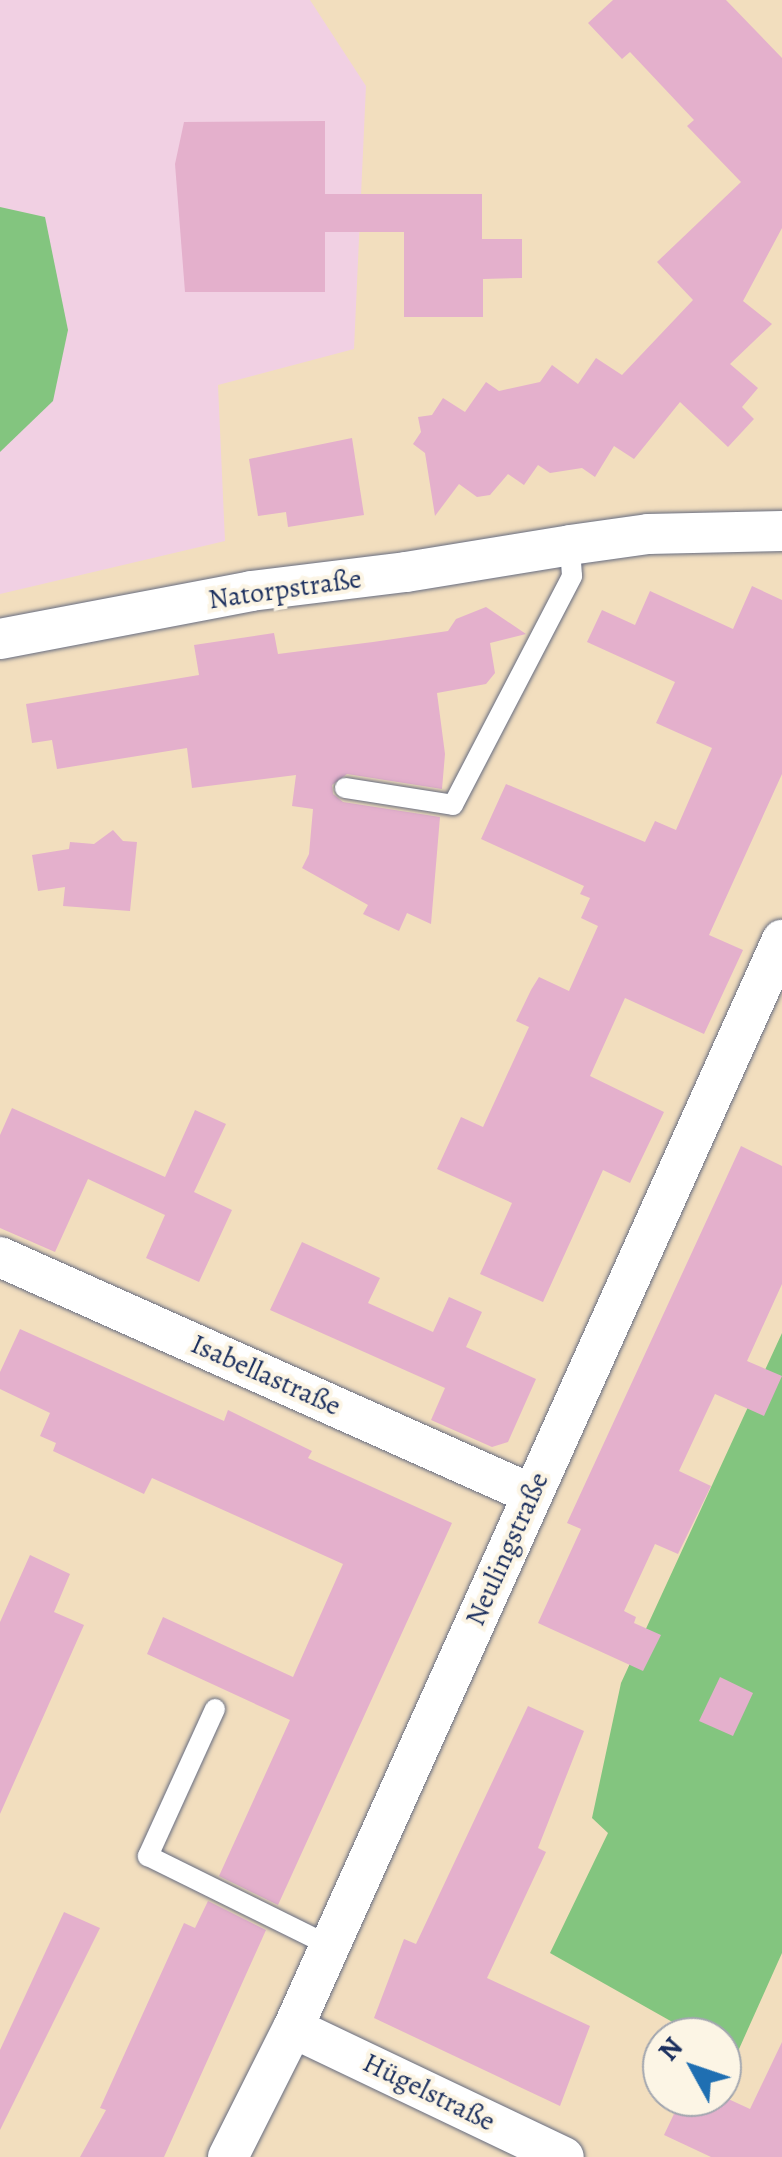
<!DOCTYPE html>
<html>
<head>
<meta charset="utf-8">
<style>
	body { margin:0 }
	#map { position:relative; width:782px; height:2157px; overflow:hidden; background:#f2debe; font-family:Alegreya,serif }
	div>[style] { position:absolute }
	.built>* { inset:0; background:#f1d0e3 }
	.green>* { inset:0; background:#83c57f }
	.building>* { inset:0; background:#e4b0cc }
	.roads { filter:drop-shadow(0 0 2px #666c80) drop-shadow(0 0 2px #666c80) }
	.service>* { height:20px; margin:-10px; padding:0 10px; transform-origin:10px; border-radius:10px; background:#fff }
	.minor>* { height:40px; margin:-20px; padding:0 20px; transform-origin:20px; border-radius:20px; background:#fff }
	span { translate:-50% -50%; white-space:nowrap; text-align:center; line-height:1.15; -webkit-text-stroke:8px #fcf5e5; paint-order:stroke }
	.street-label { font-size:28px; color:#1b2f5e }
	.north { position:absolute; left:642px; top:2017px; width:100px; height:100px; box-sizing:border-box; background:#fcf5e5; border:2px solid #a2a6af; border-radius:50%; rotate:310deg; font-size:28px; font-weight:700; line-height:40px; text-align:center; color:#1b2f5e }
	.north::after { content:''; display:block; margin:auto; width:35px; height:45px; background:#1f6fb2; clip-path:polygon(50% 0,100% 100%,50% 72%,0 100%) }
</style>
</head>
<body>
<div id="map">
	<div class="built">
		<i style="clip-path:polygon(0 0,310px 0,366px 86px,354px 349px,218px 385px,225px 541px,0 594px)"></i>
	</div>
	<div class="green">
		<i style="clip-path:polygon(0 207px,45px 217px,68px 330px,53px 401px,0 452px)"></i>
		<i style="clip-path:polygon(782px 1333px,782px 1953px,735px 2058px,722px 2050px,722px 2037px,699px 2037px,550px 1953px,608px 1833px,592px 1818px,621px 1683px)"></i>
	</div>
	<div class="building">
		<i style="clip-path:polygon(613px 0,726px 0,782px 58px,782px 228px,743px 301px,772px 324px,730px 364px,758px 388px,742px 407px,754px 419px,728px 447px,680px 402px,634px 459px,614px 446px,595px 477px,582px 468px,550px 473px,538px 465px,524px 485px,508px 474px,490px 495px,477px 497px,459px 484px,435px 516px,425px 453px,413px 444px,421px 432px,418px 417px,432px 415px,443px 398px,465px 412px,486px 382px,499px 391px,540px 382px,552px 365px,578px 384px,596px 358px,622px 375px,693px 300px,657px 262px,741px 182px,687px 126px,694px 120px,630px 52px,622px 59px,588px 23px)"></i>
		<i style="clip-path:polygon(325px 121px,325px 194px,482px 194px,482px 239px,522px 239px,522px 278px,483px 279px,483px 317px,404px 317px,404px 232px,325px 232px,325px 292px,185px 292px,175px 164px,184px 122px)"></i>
		<i style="clip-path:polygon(352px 438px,364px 515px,288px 527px,286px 512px,258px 516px,249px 459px)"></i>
		<i style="clip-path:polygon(752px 586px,782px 600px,782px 774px,709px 935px,743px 950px,704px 1034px,625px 998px,590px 1076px,664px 1112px,630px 1183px,603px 1170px,543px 1302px,480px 1274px,512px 1203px,437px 1169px,461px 1117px,483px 1127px,529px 1027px,516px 1021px,531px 990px,539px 977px,569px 991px,598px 926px,581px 918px,590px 898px,580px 894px,584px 886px,481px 839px,506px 784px,645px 842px,655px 821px,676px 830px,712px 748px,656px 723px,675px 682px,587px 642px,602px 610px,635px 625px,650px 591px,733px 629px)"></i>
		<i style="clip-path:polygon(486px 607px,526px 634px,490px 643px,495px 673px,486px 684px,437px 693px,445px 754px,442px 789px,347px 774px,332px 785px,333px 794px,343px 802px,440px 817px,431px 924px,407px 913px,399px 931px,363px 914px,368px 905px,302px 868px,309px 854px,313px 809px,292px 806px,296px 775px,192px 788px,187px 748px,57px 769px,52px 740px,32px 743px,26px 704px,199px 675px,194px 645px,274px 633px,278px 654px,373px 642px,448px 631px,456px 619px)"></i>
		<i style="clip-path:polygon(113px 830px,123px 841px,137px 842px,130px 911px,63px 906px,65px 887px,38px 891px,32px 855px,69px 849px,70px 842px,94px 844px)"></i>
		<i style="clip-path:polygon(12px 1108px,165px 1177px,195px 1110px,226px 1124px,194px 1192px,232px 1210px,199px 1282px,146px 1258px,165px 1215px,88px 1179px,55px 1252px,0 1228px,0 1135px)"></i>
		<i style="clip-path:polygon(741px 1146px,782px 1166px,782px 1284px,747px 1361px,782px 1376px,764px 1416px,715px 1394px,679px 1471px,711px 1486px,678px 1554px,655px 1544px,624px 1611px,636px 1617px,634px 1623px,661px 1635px,643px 1671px,538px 1623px,581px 1529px,567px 1523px)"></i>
		<i style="clip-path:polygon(302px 1242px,380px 1278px,368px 1303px,433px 1332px,449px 1297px,482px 1312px,466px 1347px,536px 1379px,508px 1442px,492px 1447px,431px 1420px,445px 1388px,270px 1310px)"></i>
		<i style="clip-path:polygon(20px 1329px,224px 1421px,228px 1410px,312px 1451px,308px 1458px,452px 1523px,278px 1905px,219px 1876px,290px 1720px,147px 1654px,163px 1617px,293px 1677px,343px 1564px,152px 1478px,144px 1494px,53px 1451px,56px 1443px,40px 1436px,50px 1413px,0 1389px,0 1372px)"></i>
		<i style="clip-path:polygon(30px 1555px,70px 1574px,54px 1612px,84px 1625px,0 1814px,0 1622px)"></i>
		<i style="clip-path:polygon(720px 1677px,753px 1693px,733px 1736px,699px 1721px)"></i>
		<i style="clip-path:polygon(528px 1706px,584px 1731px,538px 1848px,546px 1852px,487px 1978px,590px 2026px,560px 2106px,374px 2018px,404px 1939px,416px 1944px)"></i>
		<i style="clip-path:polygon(208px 1901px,266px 1930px,164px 2157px,80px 2157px,106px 2110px,100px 2108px,184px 1923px,195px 1928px)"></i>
		<i style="clip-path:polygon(64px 1912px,100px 1928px,0 2130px,0 2050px)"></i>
		<i style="clip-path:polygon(782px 2042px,782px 2157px,711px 2157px,664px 2135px,682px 2097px,724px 2097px,750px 2109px)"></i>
	</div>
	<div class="roads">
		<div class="service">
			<i style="left:345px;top:788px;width:109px;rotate:8.9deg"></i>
			<i style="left:453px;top:805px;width:258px;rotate:-62.5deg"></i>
			<i style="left:572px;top:576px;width:31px;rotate:-94deg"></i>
			<i style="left:215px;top:1709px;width:162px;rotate:114.5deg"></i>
			<i style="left:148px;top:1856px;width:203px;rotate:26.3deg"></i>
		</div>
		<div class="minor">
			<i style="left:0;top:639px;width:256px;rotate:-10.8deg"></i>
			<i style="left:251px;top:591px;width:156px;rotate:-7deg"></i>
			<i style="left:406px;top:572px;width:166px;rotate:-9.3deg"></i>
			<i style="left:570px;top:545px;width:79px;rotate:-8deg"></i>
			<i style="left:648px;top:534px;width:134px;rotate:-1.3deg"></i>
			<i style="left:0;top:1257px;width:581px;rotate:24.05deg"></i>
			<i style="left:293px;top:2028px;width:300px;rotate:25.5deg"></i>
			<i style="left:228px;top:2157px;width:144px;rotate:-63.3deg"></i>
			<i style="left:293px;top:2028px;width:1193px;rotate:-65.8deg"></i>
		</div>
	</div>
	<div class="street-label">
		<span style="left:285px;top:589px;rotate:-8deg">Natorpstraße</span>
		<span style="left:266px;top:1375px;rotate:24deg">Isabellastraße</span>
		<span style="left:507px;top:1549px;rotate:-66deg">Neulingstraße</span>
		<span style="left:429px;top:2092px;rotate:26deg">Hügelstraße</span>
	</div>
	<div class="north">N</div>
</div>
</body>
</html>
